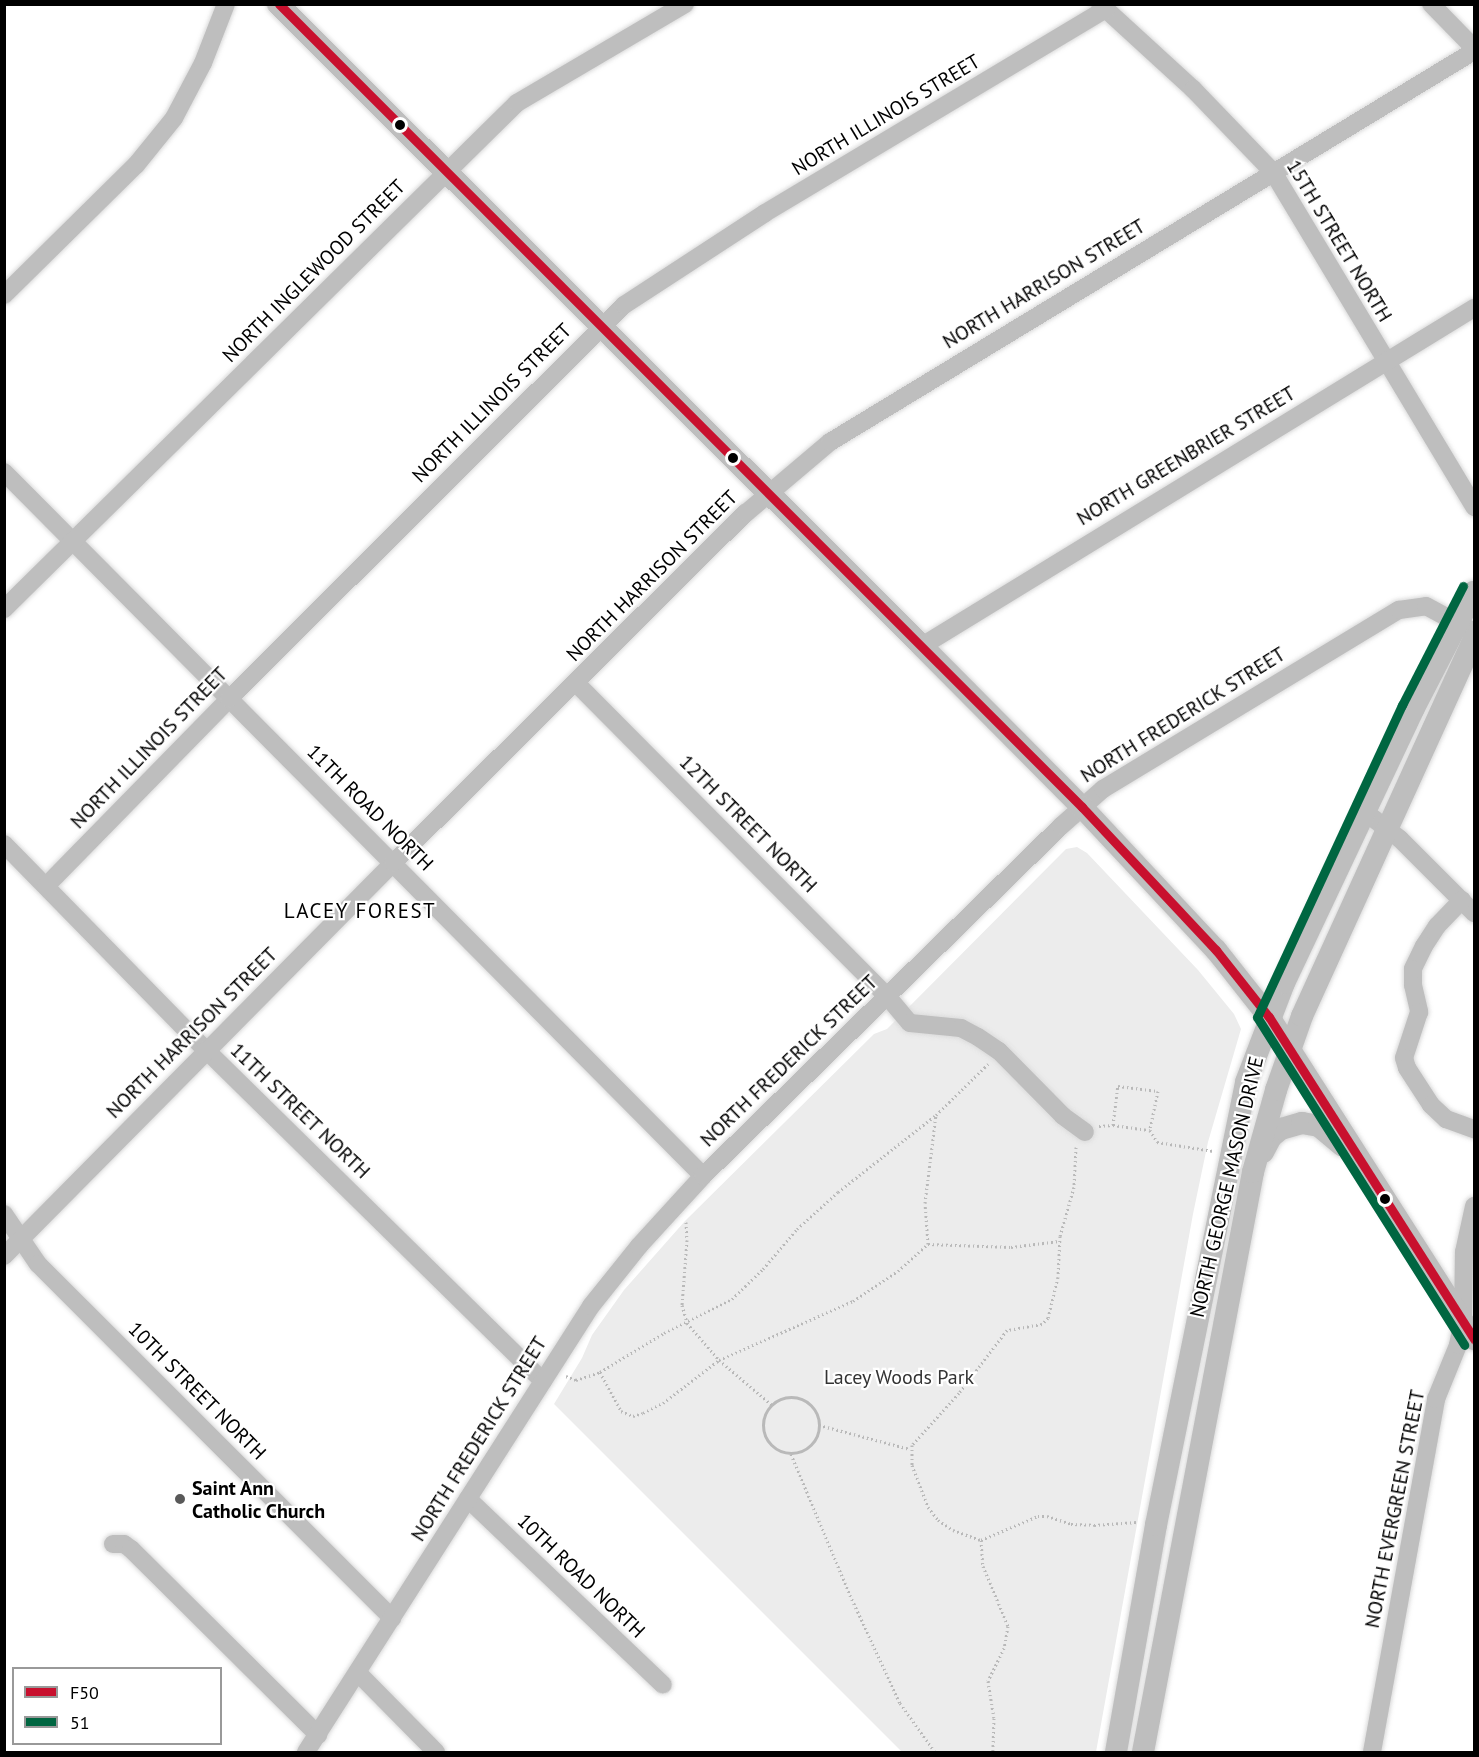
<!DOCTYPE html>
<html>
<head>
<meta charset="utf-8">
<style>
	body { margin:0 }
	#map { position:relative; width:1479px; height:1757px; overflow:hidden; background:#fff; font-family:"PT Sans",sans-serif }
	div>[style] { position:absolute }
	.green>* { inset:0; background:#ececec }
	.path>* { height:3px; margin-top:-1.5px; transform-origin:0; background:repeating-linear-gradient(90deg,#b9b9b9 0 1.5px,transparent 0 4.5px) }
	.path>.ring { margin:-1.5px; padding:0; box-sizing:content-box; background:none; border:3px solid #b9b9b9; border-radius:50% }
	.roads { filter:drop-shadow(0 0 2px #dbdbdb) drop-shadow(0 0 2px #dbdbdb) }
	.minor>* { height:18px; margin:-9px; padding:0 9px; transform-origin:9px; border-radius:9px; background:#bebebe }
	.major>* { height:22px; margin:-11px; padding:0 11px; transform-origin:11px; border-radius:11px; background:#bebebe }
	.bus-1>* { height:9px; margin:-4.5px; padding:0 4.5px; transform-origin:4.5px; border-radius:4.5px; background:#c8102e }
	.bus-2>* { height:9px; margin:-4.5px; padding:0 4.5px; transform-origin:4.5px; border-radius:4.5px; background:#006641 }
	.dots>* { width:16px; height:16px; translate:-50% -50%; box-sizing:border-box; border:3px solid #fff; border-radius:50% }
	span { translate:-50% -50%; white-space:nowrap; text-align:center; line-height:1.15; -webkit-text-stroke:4.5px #fff; paint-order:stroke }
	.street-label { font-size:20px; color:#000 }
	.park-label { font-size:20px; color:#333 }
	.poi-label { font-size:20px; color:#000; font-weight:700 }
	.left { translate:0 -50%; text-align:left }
	.neighbourhood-label { font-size:21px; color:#000; letter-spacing:1.5px }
	.frame { position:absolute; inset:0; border:6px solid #000; pointer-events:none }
	.legend { position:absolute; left:12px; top:1667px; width:210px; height:78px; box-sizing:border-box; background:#fff; border:2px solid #999; margin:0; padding:8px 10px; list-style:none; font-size:18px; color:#000 }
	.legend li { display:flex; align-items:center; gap:12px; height:30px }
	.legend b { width:30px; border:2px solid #999 }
</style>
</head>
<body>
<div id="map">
	<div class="green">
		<i style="clip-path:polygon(1077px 847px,1087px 853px,1198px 970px,1234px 1014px,1241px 1029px,1208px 1142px,1193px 1214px,1096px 1752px,902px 1752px,554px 1404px,582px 1358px,592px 1335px,624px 1290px,685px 1221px,874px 1034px,887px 1029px,1066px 849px)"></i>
	</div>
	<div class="path">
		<i style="left:1113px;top:1125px;width:39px;rotate:-83deg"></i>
		<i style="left:1118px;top:1086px;width:40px;rotate:7.1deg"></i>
		<i style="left:1158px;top:1091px;width:40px;rotate:102deg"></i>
		<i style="left:1099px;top:1126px;width:14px;rotate:-4deg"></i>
		<i style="left:1113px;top:1125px;width:37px;rotate:8deg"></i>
		<i style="left:1150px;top:1130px;width:14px;rotate:60deg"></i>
		<i style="left:1157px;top:1142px;width:57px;rotate:9.1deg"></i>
		<i style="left:1076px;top:1147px;width:40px;rotate:92.9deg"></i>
		<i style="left:1074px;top:1187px;width:51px;rotate:105.9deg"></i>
		<i style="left:1060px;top:1236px;width:41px;rotate:92.8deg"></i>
		<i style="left:1058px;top:1277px;width:42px;rotate:103.7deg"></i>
		<i style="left:1048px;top:1318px;width:8px;rotate:135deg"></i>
		<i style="left:1042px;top:1324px;width:36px;rotate:170deg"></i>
		<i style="left:1007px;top:1330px;width:79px;rotate:127.3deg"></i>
		<i style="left:959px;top:1393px;width:70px;rotate:132.1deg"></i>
		<i style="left:912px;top:1445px;width:20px;rotate:90deg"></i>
		<i style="left:912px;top:1465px;width:45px;rotate:69.1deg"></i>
		<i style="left:928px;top:1507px;width:16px;rotate:52deg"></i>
		<i style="left:938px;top:1520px;width:18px;rotate:34deg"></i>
		<i style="left:953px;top:1530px;width:30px;rotate:20deg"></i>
		<i style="left:981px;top:1540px;width:62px;rotate:-22.8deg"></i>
		<i style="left:1038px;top:1516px;width:9px"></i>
		<i style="left:1047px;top:1516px;width:25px;rotate:18deg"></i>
		<i style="left:1071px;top:1524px;width:23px;rotate:2deg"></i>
		<i style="left:1094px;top:1525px;width:43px;rotate:-4deg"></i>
		<i style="left:686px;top:1222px;width:18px;rotate:87deg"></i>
		<i style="left:687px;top:1240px;width:65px;rotate:94.4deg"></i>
		<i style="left:682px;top:1305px;width:19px;rotate:74deg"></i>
		<i style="left:687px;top:1323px;width:49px;rotate:49.1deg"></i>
		<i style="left:719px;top:1360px;width:70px;rotate:40.3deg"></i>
		<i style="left:928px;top:1244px;width:41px;rotate:-94.2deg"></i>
		<i style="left:925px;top:1203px;width:89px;rotate:-82.9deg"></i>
		<i style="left:600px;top:1372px;width:44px;rotate:61.7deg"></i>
		<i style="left:621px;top:1411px;width:13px;rotate:23deg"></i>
		<i style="left:633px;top:1416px;width:10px;rotate:-17deg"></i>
		<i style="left:643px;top:1413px;width:22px;rotate:-27deg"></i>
		<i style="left:663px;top:1403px;width:71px;rotate:-37.5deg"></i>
		<i style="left:719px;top:1360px;width:146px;rotate:-23.8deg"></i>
		<i style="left:853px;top:1301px;width:54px;rotate:-33.7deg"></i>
		<i style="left:898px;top:1271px;width:40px;rotate:-42deg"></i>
		<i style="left:928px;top:1244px;width:83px;rotate:2.1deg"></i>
		<i style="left:1011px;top:1247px;width:49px;rotate:-7deg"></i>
		<i style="left:566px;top:1376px;width:11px;rotate:22deg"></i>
		<i style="left:576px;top:1380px;width:25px;rotate:-18deg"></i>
		<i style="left:600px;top:1372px;width:75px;rotate:-31.4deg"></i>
		<i style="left:664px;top:1333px;width:76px;rotate:-26.6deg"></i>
		<i style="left:732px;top:1299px;width:43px;rotate:-44.1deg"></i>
		<i style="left:763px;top:1269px;width:52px;rotate:-49.6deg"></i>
		<i style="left:797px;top:1229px;width:55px;rotate:-42.1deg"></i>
		<i style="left:838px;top:1192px;width:125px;rotate:-38.2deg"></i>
		<i style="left:936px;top:1115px;width:73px;rotate:-44.4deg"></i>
		<i class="ring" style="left:763px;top:1397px;width:53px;height:53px"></i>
		<i style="left:819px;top:1425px;width:94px;rotate:14.8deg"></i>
		<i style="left:791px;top:1454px;width:153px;rotate:67.3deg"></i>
		<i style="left:850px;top:1595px;width:119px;rotate:65.2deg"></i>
		<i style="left:900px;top:1703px;width:60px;rotate:54.5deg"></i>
		<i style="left:981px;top:1540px;width:26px;rotate:86deg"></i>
		<i style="left:983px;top:1566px;width:65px;rotate:67.4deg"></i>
		<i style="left:1008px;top:1626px;width:22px;rotate:100deg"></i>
		<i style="left:1004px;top:1648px;width:37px;rotate:116deg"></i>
		<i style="left:988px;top:1681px;width:37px;rotate:81deg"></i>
		<i style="left:994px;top:1718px;width:34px;rotate:92deg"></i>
	</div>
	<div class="roads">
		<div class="minor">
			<i style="left:1100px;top:4px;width:126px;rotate:42.4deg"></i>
			<i style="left:1193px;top:89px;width:115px;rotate:46.1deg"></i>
			<i style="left:1273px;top:172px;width:391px;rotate:59deg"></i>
			<i style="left:1431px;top:4px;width:62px;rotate:45.7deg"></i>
			<i style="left:4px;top:295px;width:185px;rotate:-44.6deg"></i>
			<i style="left:136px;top:165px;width:60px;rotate:-51deg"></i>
			<i style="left:174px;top:118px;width:62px;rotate:-62.2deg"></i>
			<i style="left:203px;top:63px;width:63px;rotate:-68.7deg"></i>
			<i style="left:4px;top:472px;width:992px;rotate:45.2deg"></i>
			<i style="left:4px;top:609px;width:721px;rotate:-44.61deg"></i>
			<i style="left:517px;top:103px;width:195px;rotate:-30.5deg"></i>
			<i style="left:922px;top:646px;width:647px;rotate:-31.48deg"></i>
			<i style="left:576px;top:683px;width:441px;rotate:45.2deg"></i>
			<i style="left:887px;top:996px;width:35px;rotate:50deg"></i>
			<i style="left:910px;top:1023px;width:51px;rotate:5.6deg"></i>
			<i style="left:961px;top:1028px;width:19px;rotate:28deg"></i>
			<i style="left:978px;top:1037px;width:25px;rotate:34deg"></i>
			<i style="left:999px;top:1051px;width:91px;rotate:45.4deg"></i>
			<i style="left:1063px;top:1116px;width:27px;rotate:36deg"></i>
			<i style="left:1365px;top:812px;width:44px;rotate:37.6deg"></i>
			<i style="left:1400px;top:839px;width:105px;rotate:45deg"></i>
			<i style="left:4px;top:844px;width:289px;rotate:45.6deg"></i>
			<i style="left:206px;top:1050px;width:472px;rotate:44.5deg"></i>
			<i style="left:46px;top:886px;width:262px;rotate:-45.6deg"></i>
			<i style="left:229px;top:699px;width:558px;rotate:-44.93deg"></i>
			<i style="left:624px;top:305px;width:168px;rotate:-33.1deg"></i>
			<i style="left:765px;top:213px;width:397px;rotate:-30.9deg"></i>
			<i style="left:1462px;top:900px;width:36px;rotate:134deg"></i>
			<i style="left:1437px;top:926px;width:24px;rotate:123deg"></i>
			<i style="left:1424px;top:946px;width:25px;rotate:116deg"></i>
			<i style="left:1413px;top:969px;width:16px;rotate:90deg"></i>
			<i style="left:1413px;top:985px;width:28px;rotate:77deg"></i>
			<i style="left:1419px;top:1012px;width:48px;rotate:108.1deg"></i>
			<i style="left:1404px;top:1058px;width:10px;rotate:73deg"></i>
			<i style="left:1407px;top:1068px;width:44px;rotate:57deg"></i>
			<i style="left:1431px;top:1105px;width:21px;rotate:43deg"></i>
			<i style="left:1446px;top:1119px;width:30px;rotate:20deg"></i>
			<i style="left:4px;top:1214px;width:60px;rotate:55.8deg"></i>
			<i style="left:38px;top:1264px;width:501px;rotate:45deg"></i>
			<i style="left:4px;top:1256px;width:553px;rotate:-45.29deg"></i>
			<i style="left:393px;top:863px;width:497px;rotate:-44.8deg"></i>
			<i style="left:746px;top:513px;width:110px;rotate:-40.2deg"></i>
			<i style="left:830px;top:442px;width:753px;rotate:-31.26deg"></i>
			<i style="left:468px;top:1499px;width:269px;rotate:43.6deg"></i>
			<i style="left:113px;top:1544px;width:11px"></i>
			<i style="left:124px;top:1544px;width:9px;rotate:36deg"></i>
			<i style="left:131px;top:1549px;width:264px;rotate:44.8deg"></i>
			<i style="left:358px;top:1673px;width:111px;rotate:45.4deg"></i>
			<i style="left:306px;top:1752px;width:529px;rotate:-57.42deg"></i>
			<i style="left:591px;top:1306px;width:77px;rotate:-51.3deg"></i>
			<i style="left:639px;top:1246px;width:95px;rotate:-47.6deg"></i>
			<i style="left:703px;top:1176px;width:501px;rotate:-44.35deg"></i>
			<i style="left:1061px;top:826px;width:56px;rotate:-41.4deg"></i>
			<i style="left:1103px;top:789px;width:346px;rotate:-31.2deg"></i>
			<i style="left:1399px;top:610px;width:27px;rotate:-8deg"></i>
			<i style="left:1426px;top:606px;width:55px;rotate:28.4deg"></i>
			<i style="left:1372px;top:1752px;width:359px;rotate:-79.7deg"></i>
			<i style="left:1436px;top:1399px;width:58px;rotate:-67.8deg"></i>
			<i style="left:1458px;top:1345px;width:25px;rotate:-79deg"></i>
			<i style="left:1463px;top:1320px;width:68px;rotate:-89.2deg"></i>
			<i style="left:1464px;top:1252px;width:47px;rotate:-77.7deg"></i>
		</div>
		<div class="major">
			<i style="left:278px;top:4px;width:909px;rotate:44.91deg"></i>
			<i style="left:922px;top:646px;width:227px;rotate:45.2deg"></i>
			<i style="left:1082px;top:807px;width:196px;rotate:46.9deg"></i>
			<i style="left:1216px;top:950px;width:85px;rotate:51.7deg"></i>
			<i style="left:1269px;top:1017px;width:382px;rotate:57.5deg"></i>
			<i style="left:1263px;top:1152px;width:17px;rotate:-62deg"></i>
			<i style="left:1271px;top:1137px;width:13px;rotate:-39deg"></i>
			<i style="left:1281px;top:1129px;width:22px;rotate:-16deg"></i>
			<i style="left:1302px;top:1123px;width:17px;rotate:10deg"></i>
			<i style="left:1319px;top:1126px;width:30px;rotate:40deg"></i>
			<i style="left:1116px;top:1752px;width:230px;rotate:-80deg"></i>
			<i style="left:1156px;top:1525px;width:452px;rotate:-78.5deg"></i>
			<i style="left:1246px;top:1082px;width:106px;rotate:-69deg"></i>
			<i style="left:1284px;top:983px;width:302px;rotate:-64.7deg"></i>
			<i style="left:1413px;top:710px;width:133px;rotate:-62.7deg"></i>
			<i style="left:1143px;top:1752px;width:590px;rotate:-79.26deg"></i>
			<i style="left:1253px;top:1172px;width:85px;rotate:-74.3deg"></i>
			<i style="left:1276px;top:1090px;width:78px;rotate:-70.6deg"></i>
			<i style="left:1302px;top:1016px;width:414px;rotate:-65.5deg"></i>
		</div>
	</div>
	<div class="bus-1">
		<i style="left:279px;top:4px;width:1136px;rotate:45deg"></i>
		<i style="left:1082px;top:807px;width:196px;rotate:46.9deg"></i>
		<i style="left:1216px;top:950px;width:85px;rotate:51.7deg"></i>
		<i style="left:1269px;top:1017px;width:382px;rotate:57.5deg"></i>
	</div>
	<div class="bus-2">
		<i style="left:1463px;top:586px;width:134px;rotate:117.1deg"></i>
		<i style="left:1402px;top:705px;width:344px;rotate:114.9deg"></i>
		<i style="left:1257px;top:1017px;width:388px;rotate:57.7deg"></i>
	</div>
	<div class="dots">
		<i style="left:400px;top:125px;background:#000"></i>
		<i style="left:733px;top:458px;background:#000"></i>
		<i style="left:1385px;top:1199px;background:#000"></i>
		<i style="left:180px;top:1499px;background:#595959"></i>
	</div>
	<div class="street-label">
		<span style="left:886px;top:115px;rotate:-31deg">NORTH ILLINOIS STREET</span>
		<span style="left:1339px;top:241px;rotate:59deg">15TH STREET NORTH</span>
		<span style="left:314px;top:271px;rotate:-45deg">NORTH INGLEWOOD STREET</span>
		<span style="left:1044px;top:284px;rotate:-31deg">NORTH HARRISON STREET</span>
		<span style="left:492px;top:403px;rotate:-45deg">NORTH ILLINOIS STREET</span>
		<span style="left:1186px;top:456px;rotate:-31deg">NORTH GREENBRIER STREET</span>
		<span style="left:652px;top:576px;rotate:-45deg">NORTH HARRISON STREET</span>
		<span style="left:1183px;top:715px;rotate:-32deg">NORTH FREDERICK STREET</span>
		<span style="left:149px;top:748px;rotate:-46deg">NORTH ILLINOIS STREET</span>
		<span style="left:370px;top:808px;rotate:45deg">11TH ROAD NORTH</span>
		<span style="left:748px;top:824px;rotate:45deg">12TH STREET NORTH</span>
		<span style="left:192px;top:1033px;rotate:-45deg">NORTH HARRISON STREET</span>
		<span style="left:789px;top:1061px;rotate:-44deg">NORTH FREDERICK STREET</span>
		<span style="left:300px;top:1111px;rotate:44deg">11TH STREET NORTH</span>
		<span style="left:1227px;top:1187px;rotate:-77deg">NORTH GEORGE MASON DRIVE</span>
		<span style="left:197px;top:1391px;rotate:45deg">10TH STREET NORTH</span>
		<span style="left:479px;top:1439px;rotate:-58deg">NORTH FREDERICK STREET</span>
		<span style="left:1395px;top:1509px;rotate:-79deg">NORTH EVERGREEN STREET</span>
		<span style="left:581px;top:1576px;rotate:44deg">10TH ROAD NORTH</span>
	</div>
	<div class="park-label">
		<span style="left:899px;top:1377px">Lacey Woods Park</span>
	</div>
	<div class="poi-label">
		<span class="left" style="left:192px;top:1500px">Saint Ann<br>Catholic Church</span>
	</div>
	<div class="neighbourhood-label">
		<span style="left:360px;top:911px">LACEY FOREST</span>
	</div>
	<div class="frame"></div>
	<ul class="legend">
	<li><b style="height:8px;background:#c8102e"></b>F50</li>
	<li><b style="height:8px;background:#006641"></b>51</li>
	</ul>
</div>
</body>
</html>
